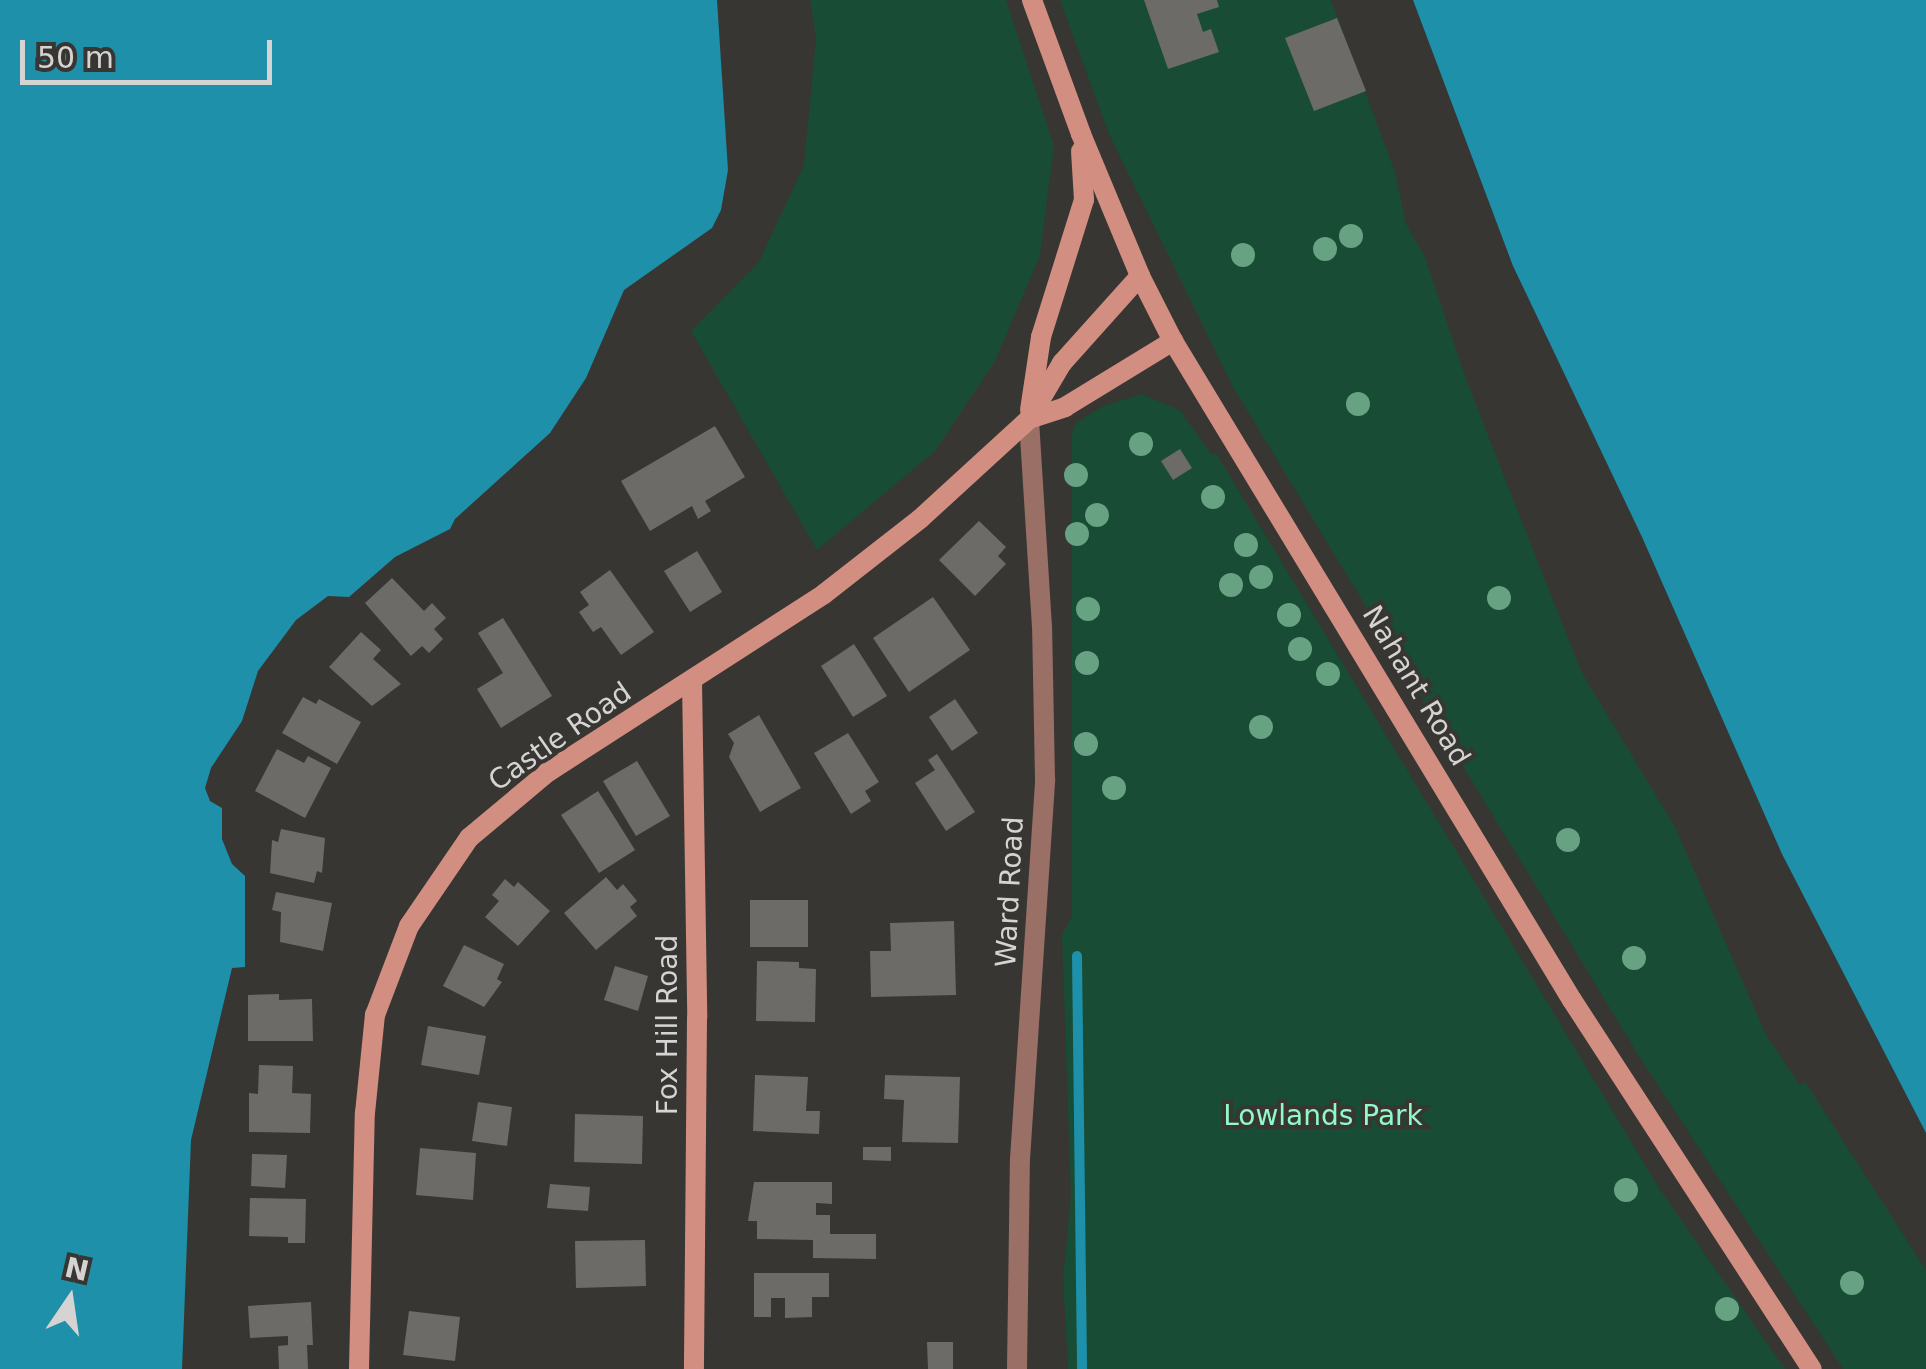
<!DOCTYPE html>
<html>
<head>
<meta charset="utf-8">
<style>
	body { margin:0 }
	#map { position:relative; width:1926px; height:1369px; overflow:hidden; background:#373633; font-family:"DejaVu Sans",sans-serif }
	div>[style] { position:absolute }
	.green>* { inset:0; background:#184c34 }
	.water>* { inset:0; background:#1e90a9 }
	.stream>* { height:10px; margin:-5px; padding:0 5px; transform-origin:5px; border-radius:5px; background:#1e90a9 }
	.building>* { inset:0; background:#6c6b67 }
	.street>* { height:20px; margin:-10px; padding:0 10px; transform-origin:10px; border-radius:10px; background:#9a6f66 }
	.secondary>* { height:20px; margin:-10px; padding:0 10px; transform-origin:10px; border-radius:10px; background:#d28e80 }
	.trees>* { width:24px; height:24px; margin:-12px; border-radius:50%; background:#67a283 }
	span { translate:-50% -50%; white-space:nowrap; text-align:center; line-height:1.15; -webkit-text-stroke:8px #373633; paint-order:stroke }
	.street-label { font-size:28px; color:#d5d4d2 }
	.park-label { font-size:28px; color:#8ffac5 }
	.north { position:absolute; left:20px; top:1249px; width:100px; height:100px; -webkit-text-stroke:8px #373633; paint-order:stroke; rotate:13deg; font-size:28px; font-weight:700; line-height:40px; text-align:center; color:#d5d4d2 }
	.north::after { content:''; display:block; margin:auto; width:35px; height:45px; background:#d5d4d2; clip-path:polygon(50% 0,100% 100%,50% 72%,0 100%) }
	.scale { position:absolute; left:20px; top:40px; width:252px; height:45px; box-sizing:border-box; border:5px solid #d5d4d2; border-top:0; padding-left:12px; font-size:30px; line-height:35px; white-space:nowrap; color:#d5d4d2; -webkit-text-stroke:8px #373633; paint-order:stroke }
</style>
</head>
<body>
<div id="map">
	<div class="green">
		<i style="clip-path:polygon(810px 0,1006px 0,1054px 146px,1040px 255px,995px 361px,935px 451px,817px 550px,691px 331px,759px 262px,804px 165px,816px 38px)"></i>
		<i style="clip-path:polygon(1060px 0,1331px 0,1395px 172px,1406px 224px,1425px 257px,1467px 382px,1581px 671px,1675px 827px,1766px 1035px,1800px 1085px,1806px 1083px,1926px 1270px,1926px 1369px,1843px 1369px,1639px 1056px,1234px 389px,1109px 134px)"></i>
		<i style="clip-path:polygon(1141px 394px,1180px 410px,1211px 454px,1216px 453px,1659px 1188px,1785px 1369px,1068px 1369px,1063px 1279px,1071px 1196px,1062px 935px,1072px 916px,1072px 435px,1076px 423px,1101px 407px)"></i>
	</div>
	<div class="water">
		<i style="clip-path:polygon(0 0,717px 0,728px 170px,721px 210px,712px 228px,624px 290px,586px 378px,550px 433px,455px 519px,450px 529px,395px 557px,349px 597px,328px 596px,296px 620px,258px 671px,242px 721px,211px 768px,205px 788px,210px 801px,222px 808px,222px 839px,232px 864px,245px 876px,245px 967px,232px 968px,191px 1140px,182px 1369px,0 1369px)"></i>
		<i style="clip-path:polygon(1413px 0,1926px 0,1926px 1133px,1782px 854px,1642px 537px,1513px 266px)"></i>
	</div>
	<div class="stream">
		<i style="left:1077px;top:956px;width:413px;rotate:89.3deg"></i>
	</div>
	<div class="building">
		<i style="clip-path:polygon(1144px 0,1217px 0,1219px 7px,1197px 14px,1203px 32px,1211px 29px,1219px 52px,1168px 69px)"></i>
		<i style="clip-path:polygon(1337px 18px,1366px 91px,1314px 111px,1285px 38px)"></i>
		<i style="clip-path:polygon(715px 426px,745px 477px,705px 501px,711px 511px,698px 519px,692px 506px,650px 531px,621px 481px)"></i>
		<i style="clip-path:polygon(1180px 449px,1192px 468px,1173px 480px,1161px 461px)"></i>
		<i style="clip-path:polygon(979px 521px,1006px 547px,998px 556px,1006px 564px,975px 596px,939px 560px)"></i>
		<i style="clip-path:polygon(697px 551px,722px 592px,690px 612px,664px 571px)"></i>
		<i style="clip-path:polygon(610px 570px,654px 632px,621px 655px,601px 627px,593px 632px,579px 612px,589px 605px,580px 592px)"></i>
		<i style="clip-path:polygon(392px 578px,424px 611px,432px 603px,446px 618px,434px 629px,443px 639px,429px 653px,422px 646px,411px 656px,365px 603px)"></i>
		<i style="clip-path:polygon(933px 597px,970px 650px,909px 692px,873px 638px)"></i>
		<i style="clip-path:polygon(503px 618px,552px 696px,501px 728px,477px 689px,503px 673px,478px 633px)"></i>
		<i style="clip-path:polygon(361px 632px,381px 650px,373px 659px,401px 684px,372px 706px,329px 667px)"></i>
		<i style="clip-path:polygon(854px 644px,887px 696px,853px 717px,821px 666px)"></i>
		<i style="clip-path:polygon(303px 697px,316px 704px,319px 699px,361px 722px,337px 764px,282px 733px)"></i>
		<i style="clip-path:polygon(955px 699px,978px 733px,952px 751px,929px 717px)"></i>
		<i style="clip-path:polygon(759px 715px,801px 788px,760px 812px,729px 757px,734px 743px,728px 734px)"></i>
		<i style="clip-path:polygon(848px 733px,879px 782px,865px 791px,871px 801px,851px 814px,814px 753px)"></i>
		<i style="clip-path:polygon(277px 749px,304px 763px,308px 756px,331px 768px,305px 818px,255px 791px)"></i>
		<i style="clip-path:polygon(937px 754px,975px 812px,946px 831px,915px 783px,935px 770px,928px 760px)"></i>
		<i style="clip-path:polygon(637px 761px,670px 816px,636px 836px,603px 781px)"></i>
		<i style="clip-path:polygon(598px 791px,635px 850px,599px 873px,561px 815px)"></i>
		<i style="clip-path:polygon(281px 829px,325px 838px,322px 873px,317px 871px,314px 883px,270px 873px,272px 840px,278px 842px)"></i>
		<i style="clip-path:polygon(606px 877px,617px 890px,623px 884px,637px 901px,630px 907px,637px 916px,596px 950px,564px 913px)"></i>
		<i style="clip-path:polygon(505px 879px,514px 887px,518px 882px,550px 911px,518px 946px,485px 917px,499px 901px,492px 895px)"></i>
		<i style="clip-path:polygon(276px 892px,332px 903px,323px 951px,280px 942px,281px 912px,272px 910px)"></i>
		<i style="clip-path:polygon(750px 900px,808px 900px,808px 947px,750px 947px)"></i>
		<i style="clip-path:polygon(954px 921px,956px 995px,871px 997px,870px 951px,891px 951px,890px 923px)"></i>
		<i style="clip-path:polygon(464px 945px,504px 964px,497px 979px,502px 982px,484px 1007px,443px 986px)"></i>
		<i style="clip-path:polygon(757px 961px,799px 962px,799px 968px,816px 969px,815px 1022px,756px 1021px)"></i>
		<i style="clip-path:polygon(615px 966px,648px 976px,638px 1011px,604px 1000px)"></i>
		<i style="clip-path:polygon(279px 994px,279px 1000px,312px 999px,313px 1041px,248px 1041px,248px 995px)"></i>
		<i style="clip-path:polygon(428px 1026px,486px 1036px,479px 1075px,421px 1065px)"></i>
		<i style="clip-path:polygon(259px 1065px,293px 1066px,292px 1093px,311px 1094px,310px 1133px,249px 1132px,249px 1093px,258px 1094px)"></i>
		<i style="clip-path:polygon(755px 1075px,808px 1077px,806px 1111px,820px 1111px,819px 1134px,753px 1131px)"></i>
		<i style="clip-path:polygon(885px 1075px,960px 1077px,958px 1143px,902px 1142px,904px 1100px,884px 1099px)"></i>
		<i style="clip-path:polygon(478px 1102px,512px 1107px,507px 1146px,472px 1141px)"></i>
		<i style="clip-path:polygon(575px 1114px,643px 1116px,642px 1164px,574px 1162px)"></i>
		<i style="clip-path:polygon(863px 1147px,891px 1147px,891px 1161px,863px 1160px)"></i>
		<i style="clip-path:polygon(420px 1148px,476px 1153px,473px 1200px,416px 1195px)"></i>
		<i style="clip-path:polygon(252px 1154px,287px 1155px,285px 1188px,251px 1186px)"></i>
		<i style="clip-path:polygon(754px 1182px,832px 1182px,832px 1204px,816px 1203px,816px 1215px,830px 1215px,830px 1234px,876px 1234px,876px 1259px,813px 1258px,813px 1240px,757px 1239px,757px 1221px,748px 1221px)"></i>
		<i style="clip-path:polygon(550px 1184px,590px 1187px,588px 1211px,547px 1208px)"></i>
		<i style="clip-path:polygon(250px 1198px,306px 1199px,305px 1243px,288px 1243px,288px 1237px,249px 1236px)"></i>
		<i style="clip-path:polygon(645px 1240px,646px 1286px,576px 1288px,575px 1241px)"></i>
		<i style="clip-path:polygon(754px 1273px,829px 1273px,829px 1297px,812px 1297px,812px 1317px,785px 1318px,785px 1298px,771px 1298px,771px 1317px,754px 1317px)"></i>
		<i style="clip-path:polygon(311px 1302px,313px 1345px,307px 1345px,308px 1369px,279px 1369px,278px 1346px,288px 1345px,288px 1336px,250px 1338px,248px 1306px)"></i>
		<i style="clip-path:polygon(409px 1311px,460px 1317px,455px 1361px,403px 1355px)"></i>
		<i style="clip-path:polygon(927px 1342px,953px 1342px,953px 1369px,928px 1369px)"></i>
	</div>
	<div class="street">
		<i style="left:1017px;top:1369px;width:210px;rotate:-89.2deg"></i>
		<i style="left:1020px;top:1159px;width:381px;rotate:-86.2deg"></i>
		<i style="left:1045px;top:779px;width:152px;rotate:-91.1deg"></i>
		<i style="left:1042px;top:627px;width:208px;rotate:-93.6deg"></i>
	</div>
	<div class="secondary">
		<i style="left:1032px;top:0;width:143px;rotate:69.9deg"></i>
		<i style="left:1081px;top:134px;width:154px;rotate:67.4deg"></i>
		<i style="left:1140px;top:276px;width:73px;rotate:63.1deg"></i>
		<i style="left:1173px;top:341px;width:770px;rotate:58.81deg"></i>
		<i style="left:1572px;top:1000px;width:440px;rotate:57deg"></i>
		<i style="left:1030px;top:410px;width:74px;rotate:-81.4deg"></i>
		<i style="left:1041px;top:337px;width:144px;rotate:-72.6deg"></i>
		<i style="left:1084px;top:200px;width:49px;rotate:-93.5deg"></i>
		<i style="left:1029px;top:419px;width:38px;rotate:-18deg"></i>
		<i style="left:1065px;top:407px;width:127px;rotate:-31.4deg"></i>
		<i style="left:692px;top:681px;width:337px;rotate:89.1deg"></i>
		<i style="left:697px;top:1018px;width:351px;rotate:90.5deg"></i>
		<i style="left:359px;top:1369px;width:256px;rotate:-88.7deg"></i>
		<i style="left:365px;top:1113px;width:99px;rotate:-84.2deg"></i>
		<i style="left:375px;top:1015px;width:95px;rotate:-69.1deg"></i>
		<i style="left:409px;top:926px;width:107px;rotate:-55.7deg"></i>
		<i style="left:469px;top:838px;width:103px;rotate:-39.9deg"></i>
		<i style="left:548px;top:772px;width:328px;rotate:-32.8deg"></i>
		<i style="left:824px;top:594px;width:122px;rotate:-38deg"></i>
		<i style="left:920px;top:519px;width:148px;rotate:-42.5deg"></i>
		<i style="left:1029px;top:419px;width:65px;rotate:-59.5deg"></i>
		<i style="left:1062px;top:363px;width:117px;rotate:-48.1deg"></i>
	</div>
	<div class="trees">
		<i style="left:1351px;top:236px"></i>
		<i style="left:1325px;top:249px"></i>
		<i style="left:1243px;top:255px"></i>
		<i style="left:1358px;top:404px"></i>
		<i style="left:1141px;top:444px"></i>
		<i style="left:1076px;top:475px"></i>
		<i style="left:1213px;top:497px"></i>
		<i style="left:1097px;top:515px"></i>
		<i style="left:1077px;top:534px"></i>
		<i style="left:1246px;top:545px"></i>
		<i style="left:1261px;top:577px"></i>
		<i style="left:1231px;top:585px"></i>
		<i style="left:1499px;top:598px"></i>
		<i style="left:1088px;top:609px"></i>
		<i style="left:1289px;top:615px"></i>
		<i style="left:1300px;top:649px"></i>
		<i style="left:1087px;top:663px"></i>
		<i style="left:1328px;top:674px"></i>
		<i style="left:1261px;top:727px"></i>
		<i style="left:1086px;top:744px"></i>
		<i style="left:1114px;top:788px"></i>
		<i style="left:1568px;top:840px"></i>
		<i style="left:1634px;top:958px"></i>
		<i style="left:1626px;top:1190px"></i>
		<i style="left:1852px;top:1283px"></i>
		<i style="left:1727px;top:1309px"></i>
	</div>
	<div class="street-label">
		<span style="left:1416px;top:686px;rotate:59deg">Nahant Road</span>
		<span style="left:560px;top:737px;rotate:-35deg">Castle Road</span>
		<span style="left:1010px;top:892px;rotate:-87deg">Ward Road</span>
		<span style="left:668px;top:1025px;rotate:-90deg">Fox Hill Road</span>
	</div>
	<div class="park-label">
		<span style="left:1323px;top:1116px">Lowlands Park</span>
	</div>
	<div class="north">N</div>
	<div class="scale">50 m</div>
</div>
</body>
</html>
